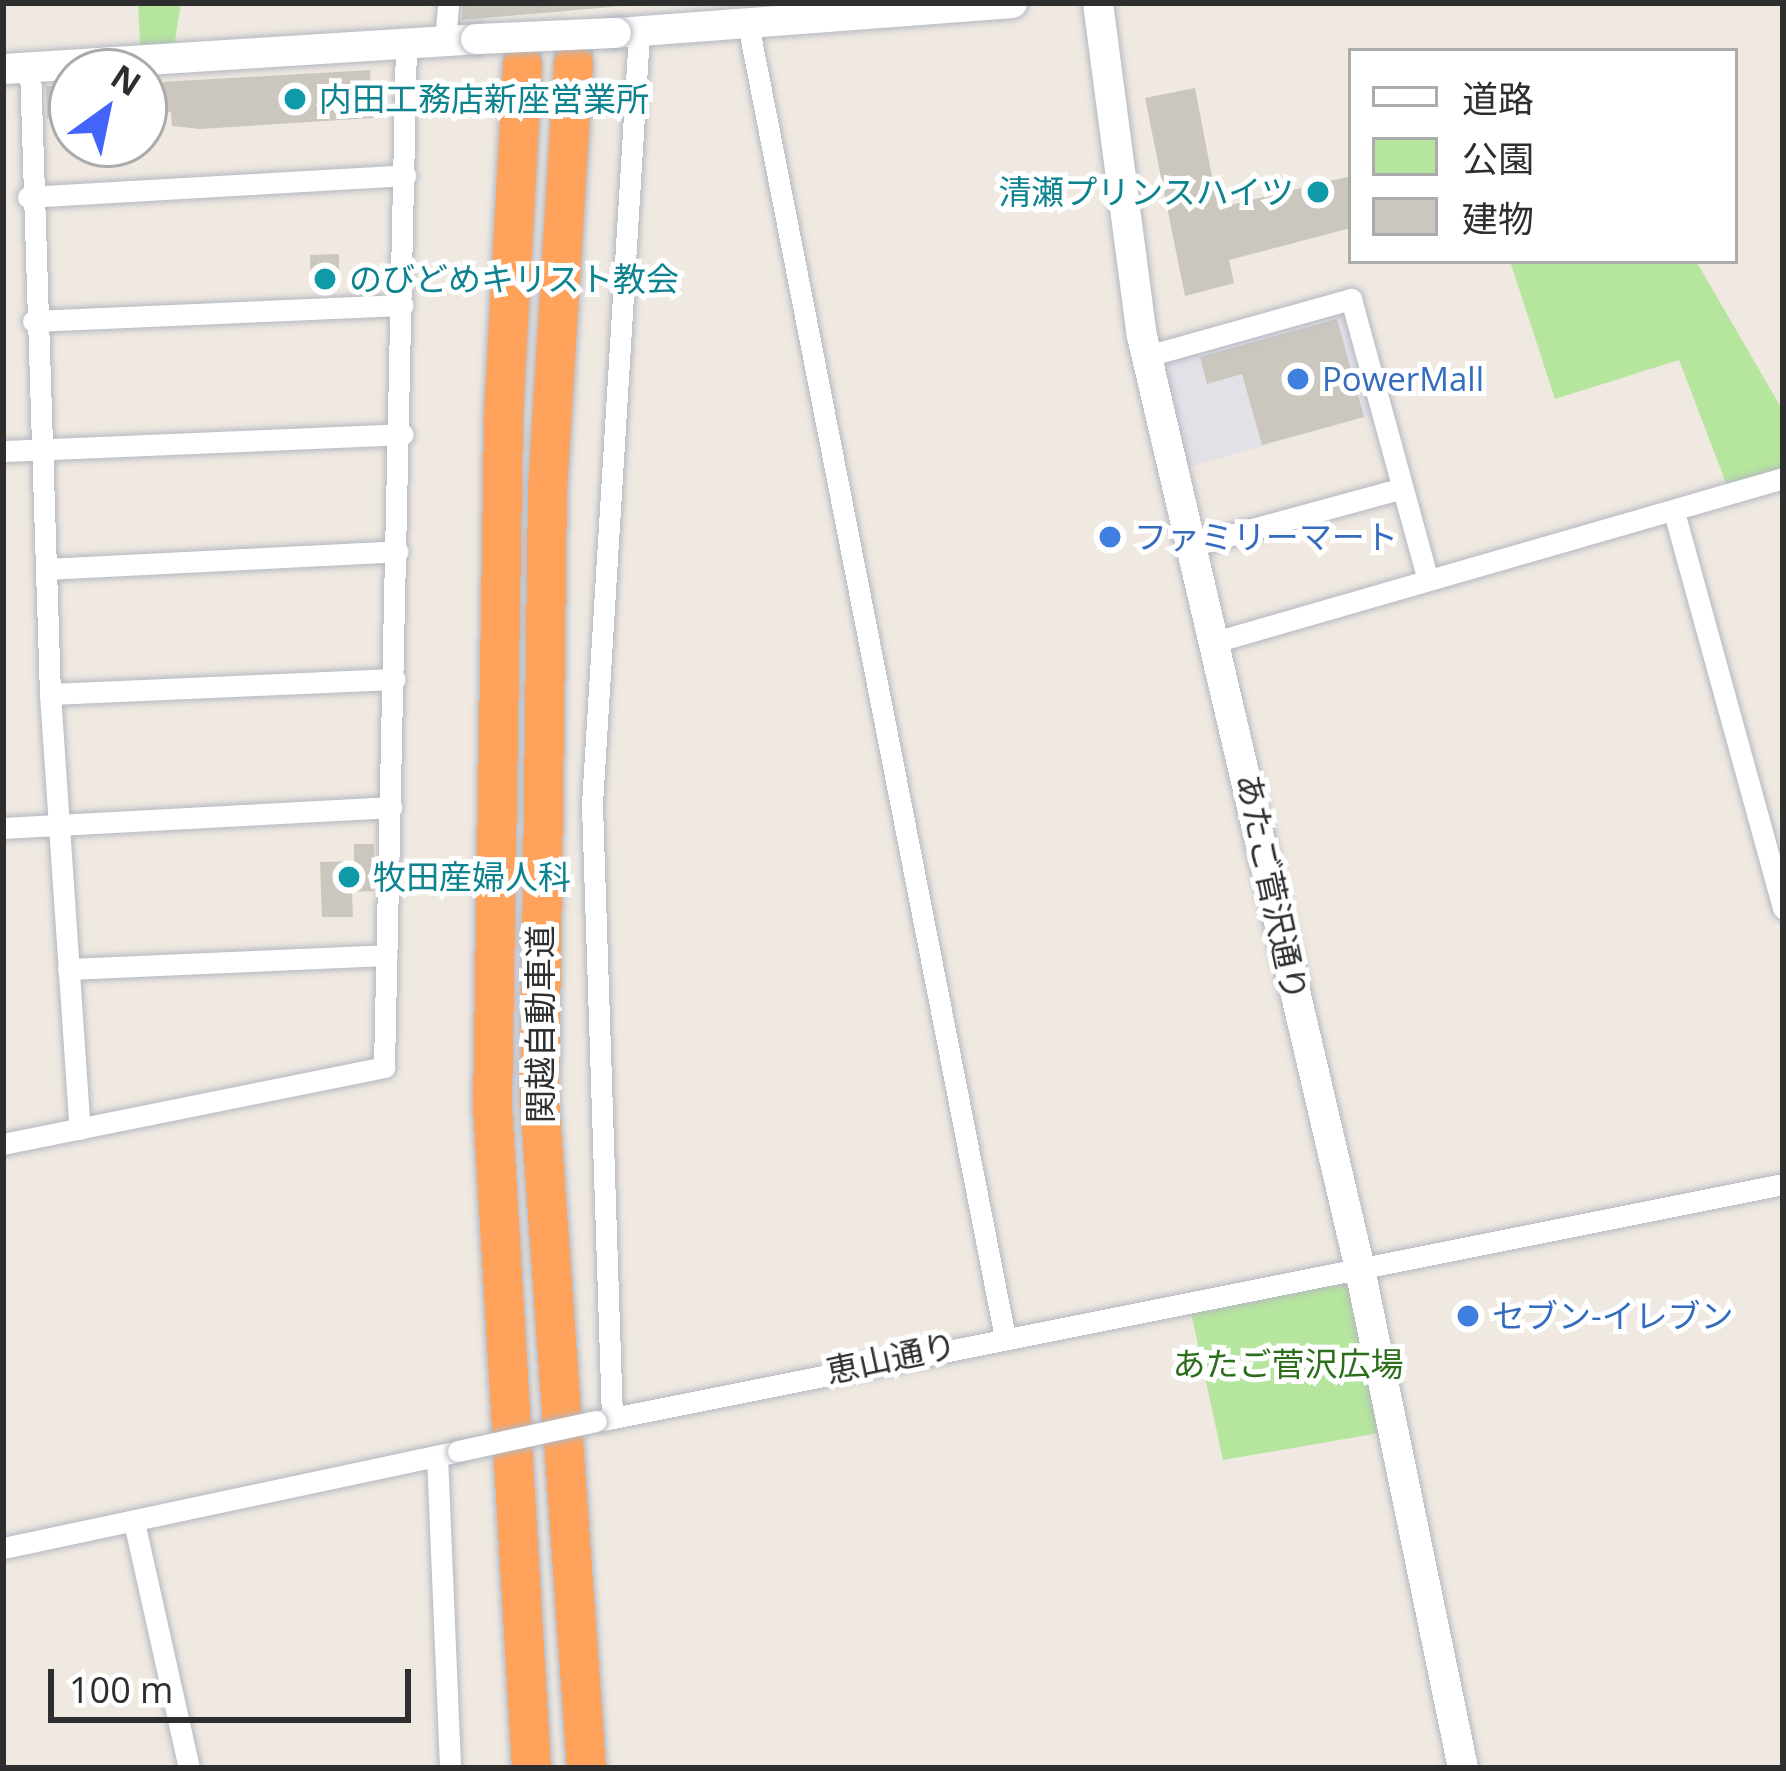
<!DOCTYPE html>
<html>
<head>
<meta charset="utf-8">
<style>
	body { margin:0 }
	#map { position:relative; width:1786px; height:1771px; overflow:hidden; background:#efe9e1; font-family:"Open Sans","Noto Sans JP",sans-serif }
	div>[style] { position:absolute }
	.industrial>* { inset:0; background:#e3e1e8 }
	.green>* { inset:0; background:#b6e59e }
	.building>* { inset:0; background:#cbc7bf }
	.highway-tunnel>* { height:39px; margin-top:-19.5px; transform-origin:0; background:repeating-linear-gradient(90deg,#c8c4bd 0 39px,transparent 0 59px) }
	.roads { filter:drop-shadow(0 0 3px #b4b7c1) drop-shadow(0 0 3px #b4b7c1) }
	.street>* { height:21px; margin:-10.5px; padding:0 10.5px; transform-origin:10.5px; border-radius:10.5px; background:#fff }
	.secondary>* { height:30px; margin:-15px; padding:0 15px; transform-origin:15px; border-radius:15px; background:#fff }
	.highway>* { height:39px; margin:-19.5px; padding:0 19.5px; transform-origin:19.5px; border-radius:19.5px; background:#ffa35c }
	.bridges { filter:drop-shadow(0 0 3px #b4b7c1) drop-shadow(0 0 3px #b4b7c1) }
	.street-bridge>* { height:21px; margin:-10.5px; padding:0 10.5px; transform-origin:10.5px; border-radius:10.5px; background:#fff }
	.secondary-bridge>* { height:30px; margin:-15px; padding:0 15px; transform-origin:15px; border-radius:15px; background:#fff }
	.dots>* { width:33px; height:33px; translate:-50% -50%; box-sizing:border-box; border:6px solid #fff; border-radius:50% }
	span { translate:-50% -50%; white-space:nowrap; text-align:center; line-height:1.15; -webkit-text-stroke:10px #fff; paint-order:stroke }
	.culture-label { font-size:33px; color:#0d838f }
	.left { translate:0 -50%; text-align:left }
	.right { translate:-100% -50%; text-align:right }
	.shop-label { font-size:33px; color:#366cbe }
	.street-label { font-size:33px; color:#2e2e2e }
	.park-label { font-size:33px; color:#2c6e1b }
	.frame { position:absolute; inset:0; border:6px solid #2e2e2e; pointer-events:none }
	.legend { position:absolute; left:1348px; top:48px; width:390px; height:216px; box-sizing:border-box; background:#fff; border:3px solid #ababab; margin:0; padding:15px 21px; list-style:none; font-size:36px; color:#2e2e2e }
	.legend li { display:flex; align-items:center; gap:24px; height:60px }
	.legend b { width:60px; border:3px solid #ababab }
	.north { position:absolute; left:48px; top:48px; width:120px; height:120px; box-sizing:border-box; background:#fff; border:3px solid #ababab; border-radius:50%; rotate:33deg; font-size:33px; font-weight:700; line-height:48px; text-align:center; color:#2e2e2e }
	.north::after { content:''; display:block; margin:auto; width:42px; height:54px; background:#4264fb; clip-path:polygon(50% 0,100% 100%,50% 72%,0 100%) }
	.scale { position:absolute; left:48px; top:1669px; width:363px; height:54px; box-sizing:border-box; border:6px solid #2e2e2e; border-top:0; padding-left:15px; font-size:36px; line-height:42px; white-space:nowrap; color:#2e2e2e; -webkit-text-stroke:9px #fff; paint-order:stroke }
</style>
</head>
<body>
<div id="map">
	<div class="industrial">
		<i style="clip-path:polygon(1351px 299px,1383px 412px,1175px 471px,1147px 356px)"></i>
	</div>
	<div class="green">
		<i style="clip-path:polygon(138px 3px,181px 3px,172px 59px,141px 61px)"></i>
		<i style="clip-path:polygon(1510px 261px,1696px 261px,1783px 411px,1783px 478px,1731px 496px,1679px 360px,1555px 399px)"></i>
		<i style="clip-path:polygon(1359px 1265px,1391px 1431px,1223px 1460px,1188px 1299px)"></i>
	</div>
	<div class="building">
		<i style="clip-path:polygon(463px 3px,655px 3px,462px 20px)"></i>
		<i style="clip-path:polygon(370px 70px,373px 118px,200px 129px,172px 126px,171px 112px,144px 114px,144px 83px)"></i>
		<i style="clip-path:polygon(72px 85px,72px 117px,47px 118px,46px 86px)"></i>
		<i style="clip-path:polygon(1195px 88px,1218px 208px,1351px 176px,1351px 228px,1229px 260px,1234px 283px,1185px 296px,1145px 98px)"></i>
		<i style="clip-path:polygon(339px 254px,339px 289px,311px 289px,310px 255px)"></i>
		<i style="clip-path:polygon(1337px 319px,1364px 417px,1262px 445px,1242px 374px,1207px 384px,1200px 357px)"></i>
		<i style="clip-path:polygon(354px 844px,374px 844px,373px 891px,352px 892px,353px 917px,322px 917px,320px 862px,354px 861px)"></i>
	</div>
	<div class="highway-tunnel">
		<i style="left:573px;top:64px;width:61px;rotate:-87.2deg"></i>
		<i style="left:522px;top:65px;width:62px;rotate:-86.3deg"></i>
	</div>
	<div class="roads">
		<div class="street">
			<i style="left:748px;top:24px;width:1334px;rotate:78.93deg"></i>
			<i style="left:445px;top:40px;width:37px;rotate:-85deg"></i>
			<i style="left:30px;top:68px;width:626px;rotate:88.17deg"></i>
			<i style="left:50px;top:694px;width:436px;rotate:86.1deg"></i>
			<i style="left:28px;top:197px;width:378px;rotate:-3.3deg"></i>
			<i style="left:33px;top:321px;width:370px;rotate:-2.5deg"></i>
			<i style="left:1147px;top:356px;width:212px;rotate:-15.6deg"></i>
			<i style="left:1351px;top:299px;width:291px;rotate:74.7deg"></i>
			<i style="left:3px;top:451px;width:400px;rotate:-2.4deg"></i>
			<i style="left:1674px;top:512px;width:411px;rotate:74.6deg"></i>
			<i style="left:1194px;top:545px;width:216px;rotate:-15.3deg"></i>
			<i style="left:46px;top:569px;width:352px;rotate:-2.9deg"></i>
			<i style="left:1218px;top:641px;width:588px;rotate:-16.09deg"></i>
			<i style="left:50px;top:694px;width:345px;rotate:-2.5deg"></i>
			<i style="left:3px;top:828px;width:389px;rotate:-3.1deg"></i>
			<i style="left:68px;top:969px;width:319px;rotate:-2.5deg"></i>
			<i style="left:3px;top:1144px;width:389px;rotate:-11.4deg"></i>
			<i style="left:384px;top:1067px;width:1024px;rotate:-88.77deg"></i>
			<i style="left:612px;top:1418px;width:614px;rotate:-91.87deg"></i>
			<i style="left:592px;top:804px;width:772px;rotate:-86.51deg"></i>
			<i style="left:603px;top:1420px;width:1203px;rotate:-11.31deg"></i>
			<i style="left:437px;top:1456px;width:312px;rotate:87.6deg"></i>
			<i style="left:134px;top:1522px;width:252px;rotate:77.4deg"></i>
			<i style="left:3px;top:1548px;width:465px;rotate:-12deg"></i>
		</div>
		<div class="secondary">
			<i style="left:1098px;top:3px;width:336px;rotate:82.5deg"></i>
			<i style="left:1142px;top:336px;width:954px;rotate:76.85deg"></i>
			<i style="left:1359px;top:1265px;width:514px;rotate:78.32deg"></i>
			<i style="left:616px;top:33px;width:397px;rotate:-4.3deg"></i>
			<i style="left:3px;top:69px;width:474px;rotate:-3.6deg"></i>
		</div>
		<div class="highway">
			<i style="left:573px;top:64px;width:428px;rotate:93.5deg"></i>
			<i style="left:547px;top:491px;width:608px;rotate:90.75deg"></i>
			<i style="left:539px;top:1099px;width:671px;rotate:85.98deg"></i>
			<i style="left:522px;top:65px;width:357px;rotate:93.1deg"></i>
			<i style="left:503px;top:421px;width:684px;rotate:90.92deg"></i>
			<i style="left:492px;top:1105px;width:664px;rotate:86.63deg"></i>
		</div>
	</div>
	<div class="bridges">
		<div class="street-bridge">
			<i style="left:458px;top:1451px;width:141px;rotate:-12.3deg"></i>
		</div>
		<div class="secondary-bridge">
			<i style="left:476px;top:39px;width:140px;rotate:-2.5deg"></i>
		</div>
	</div>
	<div class="dots">
		<i style="left:295px;top:99px;background:#0f9aa8"></i>
		<i style="left:1318px;top:192px;background:#0f9aa8"></i>
		<i style="left:325px;top:279px;background:#0f9aa8"></i>
		<i style="left:1298px;top:379px;background:#3f7fe0"></i>
		<i style="left:1110px;top:537px;background:#3f7fe0"></i>
		<i style="left:349px;top:877px;background:#0f9aa8"></i>
		<i style="left:1468px;top:1316px;background:#3f7fe0"></i>
	</div>
	<div class="culture-label">
		<span class="left" style="left:319px;top:99px">内田工務店新座営業所</span>
		<span class="right" style="left:1294px;top:192px">清瀬プリンスハイツ</span>
		<span class="left" style="left:349px;top:279px">のびどめキリスト教会</span>
		<span class="left" style="left:373px;top:877px">牧田産婦人科</span>
	</div>
	<div class="shop-label">
		<span class="left" style="left:1322px;top:379px">PowerMall</span>
		<span class="left" style="left:1134px;top:537px">ファミリーマート</span>
		<span class="left" style="left:1492px;top:1316px">セブン-イレブン</span>
	</div>
	<div class="street-label">
		<span style="left:1272px;top:887px;rotate:78deg">あたご菅沢通り</span>
		<span style="left:540px;top:1024px;rotate:-90deg">関越自動車道</span>
		<span style="left:891px;top:1358px;rotate:-12deg">恵山通り</span>
	</div>
	<div class="park-label">
		<span style="left:1288px;top:1364px">あたご菅沢広場</span>
	</div>
	<div class="frame"></div>
	<ul class="legend">
	<li><b style="height:15px;background:#fff"></b>道路</li>
	<li><b style="height:33px;background:#b6e59e"></b>公園</li>
	<li><b style="height:33px;background:#cbc7bf"></b>建物</li>
	</ul>
	<div class="north">N</div>
	<div class="scale">100 m</div>
</div>
</body>
</html>
